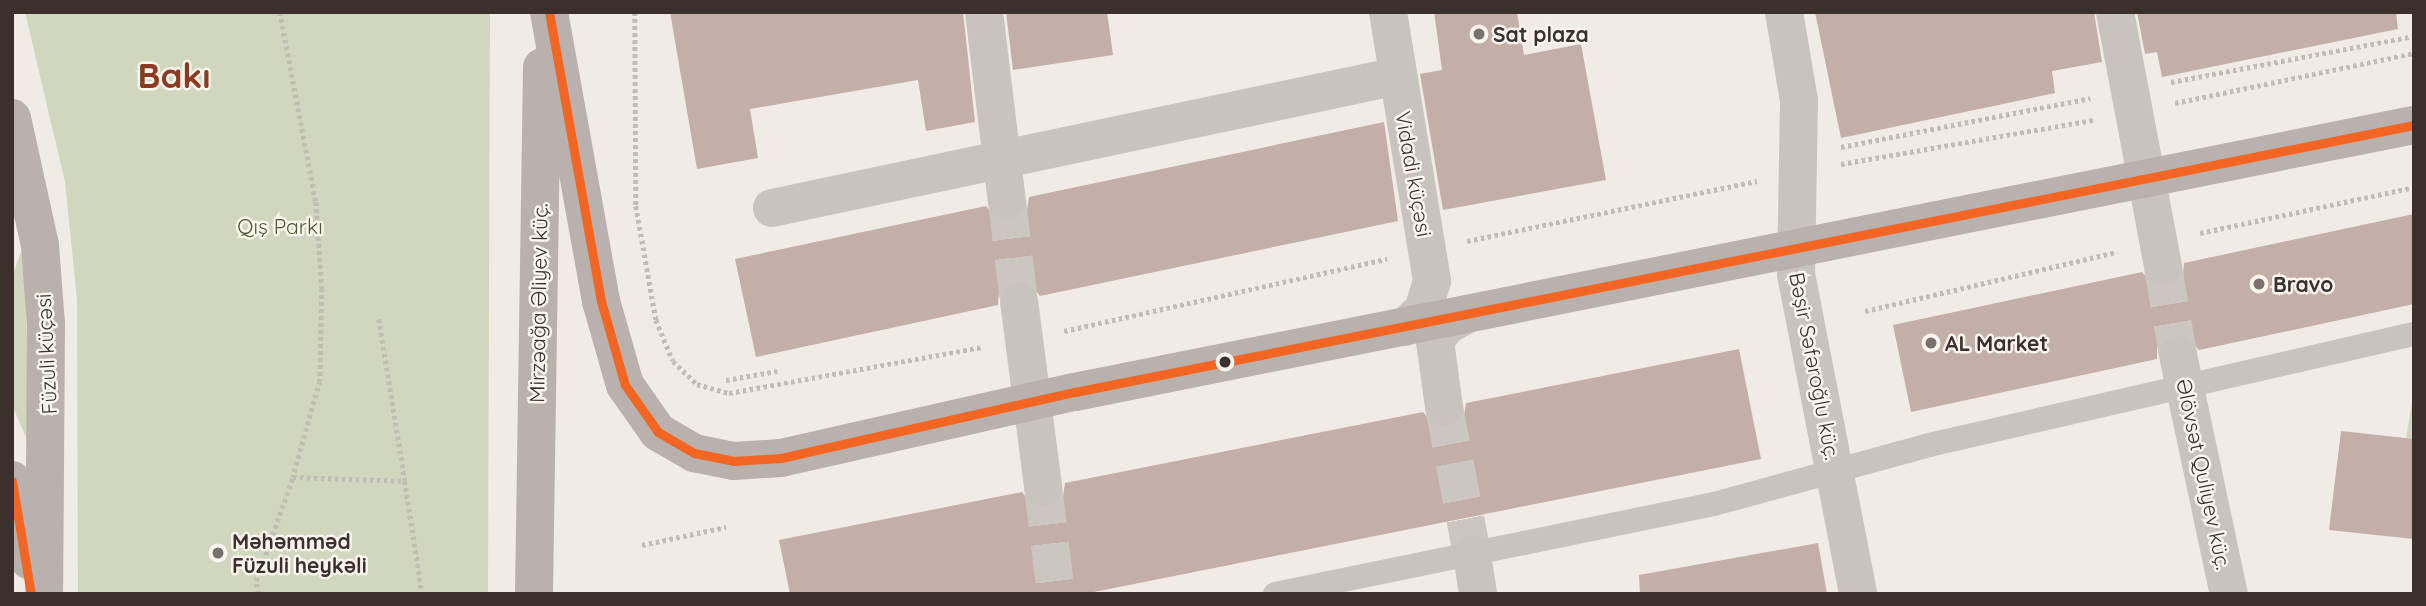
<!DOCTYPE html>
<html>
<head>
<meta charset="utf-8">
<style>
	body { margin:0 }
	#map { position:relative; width:2426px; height:606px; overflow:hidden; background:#f0ebe5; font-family:Quicksand,sans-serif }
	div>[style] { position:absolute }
	.green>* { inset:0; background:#d1d6bf }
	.building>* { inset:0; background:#c3afa7 }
	.minor-tunnel>* { height:38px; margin-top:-19px; transform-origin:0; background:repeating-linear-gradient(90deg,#ccc6c0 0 38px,transparent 0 57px) }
	.path>* { height:4.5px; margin-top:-2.25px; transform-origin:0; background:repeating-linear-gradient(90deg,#c2bbb6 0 3.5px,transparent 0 7px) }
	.service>* { height:24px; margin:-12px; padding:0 12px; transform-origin:12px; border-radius:12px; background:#c9c3be }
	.minor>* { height:38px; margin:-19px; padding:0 19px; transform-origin:19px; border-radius:19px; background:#c9c3be }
	.primary>* { height:38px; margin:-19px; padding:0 19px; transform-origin:19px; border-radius:19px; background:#b8b1ad }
	.bus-1>* { height:9px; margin:-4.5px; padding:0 4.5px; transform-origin:4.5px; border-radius:4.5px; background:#f26522 }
	.dots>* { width:19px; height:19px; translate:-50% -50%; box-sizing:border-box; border:4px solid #fbf5ee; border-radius:50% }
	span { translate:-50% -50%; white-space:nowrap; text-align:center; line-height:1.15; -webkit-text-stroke:5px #fbf5ee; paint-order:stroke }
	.poi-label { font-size:21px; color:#3b302b; font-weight:700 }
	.left { translate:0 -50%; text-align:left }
	.street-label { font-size:21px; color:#3b302b }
	.park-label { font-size:21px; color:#4a5a2e }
	.town-label { font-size:35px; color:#8c3b22; font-weight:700 }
	.frame { position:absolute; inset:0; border:14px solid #3b302b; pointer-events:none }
</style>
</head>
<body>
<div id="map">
	<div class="green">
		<i style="clip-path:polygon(25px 12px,490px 12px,488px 594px,78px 594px,77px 299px,65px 182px)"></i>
		<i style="clip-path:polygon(25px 241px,29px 444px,12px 405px,12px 277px)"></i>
		<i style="clip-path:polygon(2414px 391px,2414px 439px,2406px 438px)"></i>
	</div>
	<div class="building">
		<i style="clip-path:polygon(670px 12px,963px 12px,975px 122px,926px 131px,918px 80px,750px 109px,758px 158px,697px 169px)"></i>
		<i style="clip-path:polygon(1006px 12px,1107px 12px,1113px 55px,1013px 70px)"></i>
		<i style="clip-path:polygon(1434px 12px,1517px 12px,1524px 55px,1581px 44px,1606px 180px,1443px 210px,1420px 74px,1442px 70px)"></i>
		<i style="clip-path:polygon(1815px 12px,2094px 12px,2102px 62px,2052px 71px,2055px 93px,1841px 138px)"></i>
		<i style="clip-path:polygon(2137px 12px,2396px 12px,2398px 29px,2162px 77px,2157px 52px,2145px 54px)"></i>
		<i style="clip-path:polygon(1384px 122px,1398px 221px,1040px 296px,1028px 281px,1016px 279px,999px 292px,998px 305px,756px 357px,735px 259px,986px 206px,998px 221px,1010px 223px,1027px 210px,1029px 197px)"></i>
		<i style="clip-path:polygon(2414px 214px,2414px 304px,2199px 350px,2185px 334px,2173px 334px,2157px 348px,2157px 359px,1911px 412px,1893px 325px,2142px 272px,2155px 287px,2168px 288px,2183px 275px,2184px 263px)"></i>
		<i style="clip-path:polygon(1739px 349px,1761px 459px,1084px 594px,790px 594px,779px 540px,1022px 492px,1034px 507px,1046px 509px,1063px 496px,1065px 483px,1423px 412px,1435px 427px,1448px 428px,1464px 416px,1466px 403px)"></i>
		<i style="clip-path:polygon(2341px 431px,2414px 439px,2414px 539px,2329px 530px)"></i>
		<i style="clip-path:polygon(1818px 543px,1827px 594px,1640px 594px,1639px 575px)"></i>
	</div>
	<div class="minor-tunnel">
		<i style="left:1007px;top:201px;width:101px;rotate:83.2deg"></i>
		<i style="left:2163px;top:267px;width:89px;rotate:80.3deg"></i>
		<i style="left:1444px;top:407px;width:150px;rotate:79.2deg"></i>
		<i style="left:1043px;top:487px;width:108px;rotate:83.1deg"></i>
	</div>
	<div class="path">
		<i style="left:280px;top:12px;width:193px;rotate:79.3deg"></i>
		<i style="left:316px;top:202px;width:86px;rotate:86deg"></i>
		<i style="left:322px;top:288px;width:93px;rotate:91.2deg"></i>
		<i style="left:320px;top:381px;width:100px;rotate:105.7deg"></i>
		<i style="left:293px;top:477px;width:112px;rotate:2deg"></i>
		<i style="left:405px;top:481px;width:114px;rotate:81.4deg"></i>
		<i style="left:635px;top:12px;width:194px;rotate:89.7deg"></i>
		<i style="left:636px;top:206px;width:116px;rotate:80deg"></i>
		<i style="left:656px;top:320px;width:44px;rotate:67.5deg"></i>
		<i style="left:673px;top:361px;width:33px;rotate:44deg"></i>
		<i style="left:697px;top:384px;width:33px;rotate:16deg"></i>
		<i style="left:729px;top:393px;width:258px;rotate:-10.3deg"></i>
		<i style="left:2171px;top:82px;width:247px;rotate:-10.7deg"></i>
		<i style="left:2175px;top:103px;width:244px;rotate:-11.8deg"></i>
		<i style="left:1841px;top:147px;width:254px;rotate:-11.1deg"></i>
		<i style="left:1841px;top:164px;width:257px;rotate:-9.9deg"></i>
		<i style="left:2200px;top:233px;width:219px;rotate:-12.1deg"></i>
		<i style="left:1467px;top:241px;width:296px;rotate:-11.7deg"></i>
		<i style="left:1865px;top:311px;width:259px;rotate:-13.2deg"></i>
		<i style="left:379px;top:319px;width:164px;rotate:80.9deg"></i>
		<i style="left:1064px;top:331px;width:331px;rotate:-12.6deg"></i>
		<i style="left:726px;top:380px;width:52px;rotate:-10deg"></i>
		<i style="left:642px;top:545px;width:86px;rotate:-12.1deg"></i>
		<i style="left:258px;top:594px;width:13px;rotate:-99deg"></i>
		<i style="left:256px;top:581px;width:110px;rotate:-70.4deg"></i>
	</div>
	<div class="service">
		<i style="left:1275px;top:594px;width:448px;rotate:-11.6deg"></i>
		<i style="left:1714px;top:504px;width:223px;rotate:-15.3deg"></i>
		<i style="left:1929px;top:445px;width:498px;rotate:-12.9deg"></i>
	</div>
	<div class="minor">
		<i style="left:984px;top:12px;width:190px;rotate:83.1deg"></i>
		<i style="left:1388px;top:12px;width:273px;rotate:80.7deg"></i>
		<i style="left:1432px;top:281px;width:30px;rotate:107deg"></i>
		<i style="left:1423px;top:310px;width:25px;rotate:137deg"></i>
		<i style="left:1784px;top:12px;width:90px;rotate:80.4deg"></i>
		<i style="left:1799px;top:101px;width:173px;rotate:91deg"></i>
		<i style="left:1796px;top:274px;width:326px;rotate:79deg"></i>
		<i style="left:2115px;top:12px;width:259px;rotate:79.3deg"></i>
		<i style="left:772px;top:208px;width:640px;rotate:-11.91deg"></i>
		<i style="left:1019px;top:301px;width:188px;rotate:82.6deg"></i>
		<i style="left:2178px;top:355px;width:244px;rotate:78deg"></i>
		<i style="left:1444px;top:407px;width:67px;rotate:-97.8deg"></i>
		<i style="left:1435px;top:341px;width:19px;rotate:-54deg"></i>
		<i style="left:1446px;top:326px;width:25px;rotate:-29deg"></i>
		<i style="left:1472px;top:554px;width:40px;rotate:81.5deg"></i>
	</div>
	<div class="primary">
		<i style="left:549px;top:12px;width:294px;rotate:79.8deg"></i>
		<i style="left:601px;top:301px;width:87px;rotate:74.1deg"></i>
		<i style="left:625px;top:385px;width:57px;rotate:54.9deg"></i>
		<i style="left:658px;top:432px;width:42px;rotate:30.3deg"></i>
		<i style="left:694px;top:453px;width:41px;rotate:11.3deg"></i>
		<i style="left:734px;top:461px;width:47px;rotate:-3.7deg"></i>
		<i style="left:781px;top:458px;width:301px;rotate:-12.7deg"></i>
		<i style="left:1075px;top:392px;width:1365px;rotate:-11.28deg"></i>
		<i style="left:12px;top:118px;width:130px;rotate:77.6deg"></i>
		<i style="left:40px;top:245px;width:79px;rotate:85.7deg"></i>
		<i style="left:46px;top:324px;width:270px;rotate:90.4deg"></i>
		<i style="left:12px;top:480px;width:82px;rotate:78deg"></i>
		<i style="left:534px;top:594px;width:527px;rotate:-89.13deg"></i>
	</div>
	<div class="bus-1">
		<i style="left:549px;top:12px;width:294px;rotate:79.8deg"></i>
		<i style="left:601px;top:301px;width:87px;rotate:74.1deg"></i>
		<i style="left:625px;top:385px;width:57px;rotate:54.9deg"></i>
		<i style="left:658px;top:432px;width:42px;rotate:30.3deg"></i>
		<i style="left:694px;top:453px;width:41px;rotate:11.3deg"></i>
		<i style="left:734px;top:461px;width:47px;rotate:-3.7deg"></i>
		<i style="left:781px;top:458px;width:301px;rotate:-12.7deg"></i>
		<i style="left:1075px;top:392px;width:1365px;rotate:-11.28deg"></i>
		<i style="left:12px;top:481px;width:115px;rotate:80.5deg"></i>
	</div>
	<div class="dots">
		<i style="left:1479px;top:34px;background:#7a716c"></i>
		<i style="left:2259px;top:284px;background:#7a716c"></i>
		<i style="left:1931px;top:343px;background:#7a716c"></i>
		<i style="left:1225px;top:362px;background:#3b302b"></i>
		<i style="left:218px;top:553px;background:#7a716c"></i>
	</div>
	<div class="poi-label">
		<span class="left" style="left:1493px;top:34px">Sat plaza</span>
		<span class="left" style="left:2273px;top:284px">Bravo</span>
		<span class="left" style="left:1945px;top:343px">AL Market</span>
		<span class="left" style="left:232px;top:553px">Məhəmməd<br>Füzuli heykəli</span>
	</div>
	<div class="street-label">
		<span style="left:1414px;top:174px;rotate:80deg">Vidadi küçəsi</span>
		<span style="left:538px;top:303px;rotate:-89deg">Mirzəağa Əliyev küç.</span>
		<span style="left:46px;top:354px;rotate:-93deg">Füzuli küçəsi</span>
		<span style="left:1815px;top:366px;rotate:79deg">Bəşir Səfəroğlu küç.</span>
		<span style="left:2204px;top:474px;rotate:78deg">Əlövsət Quliyev küç.</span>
	</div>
	<div class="park-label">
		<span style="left:280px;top:226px">Qış Parkı</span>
	</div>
	<div class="town-label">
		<span style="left:174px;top:75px">Bakı</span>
	</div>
	<div class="frame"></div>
</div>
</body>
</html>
